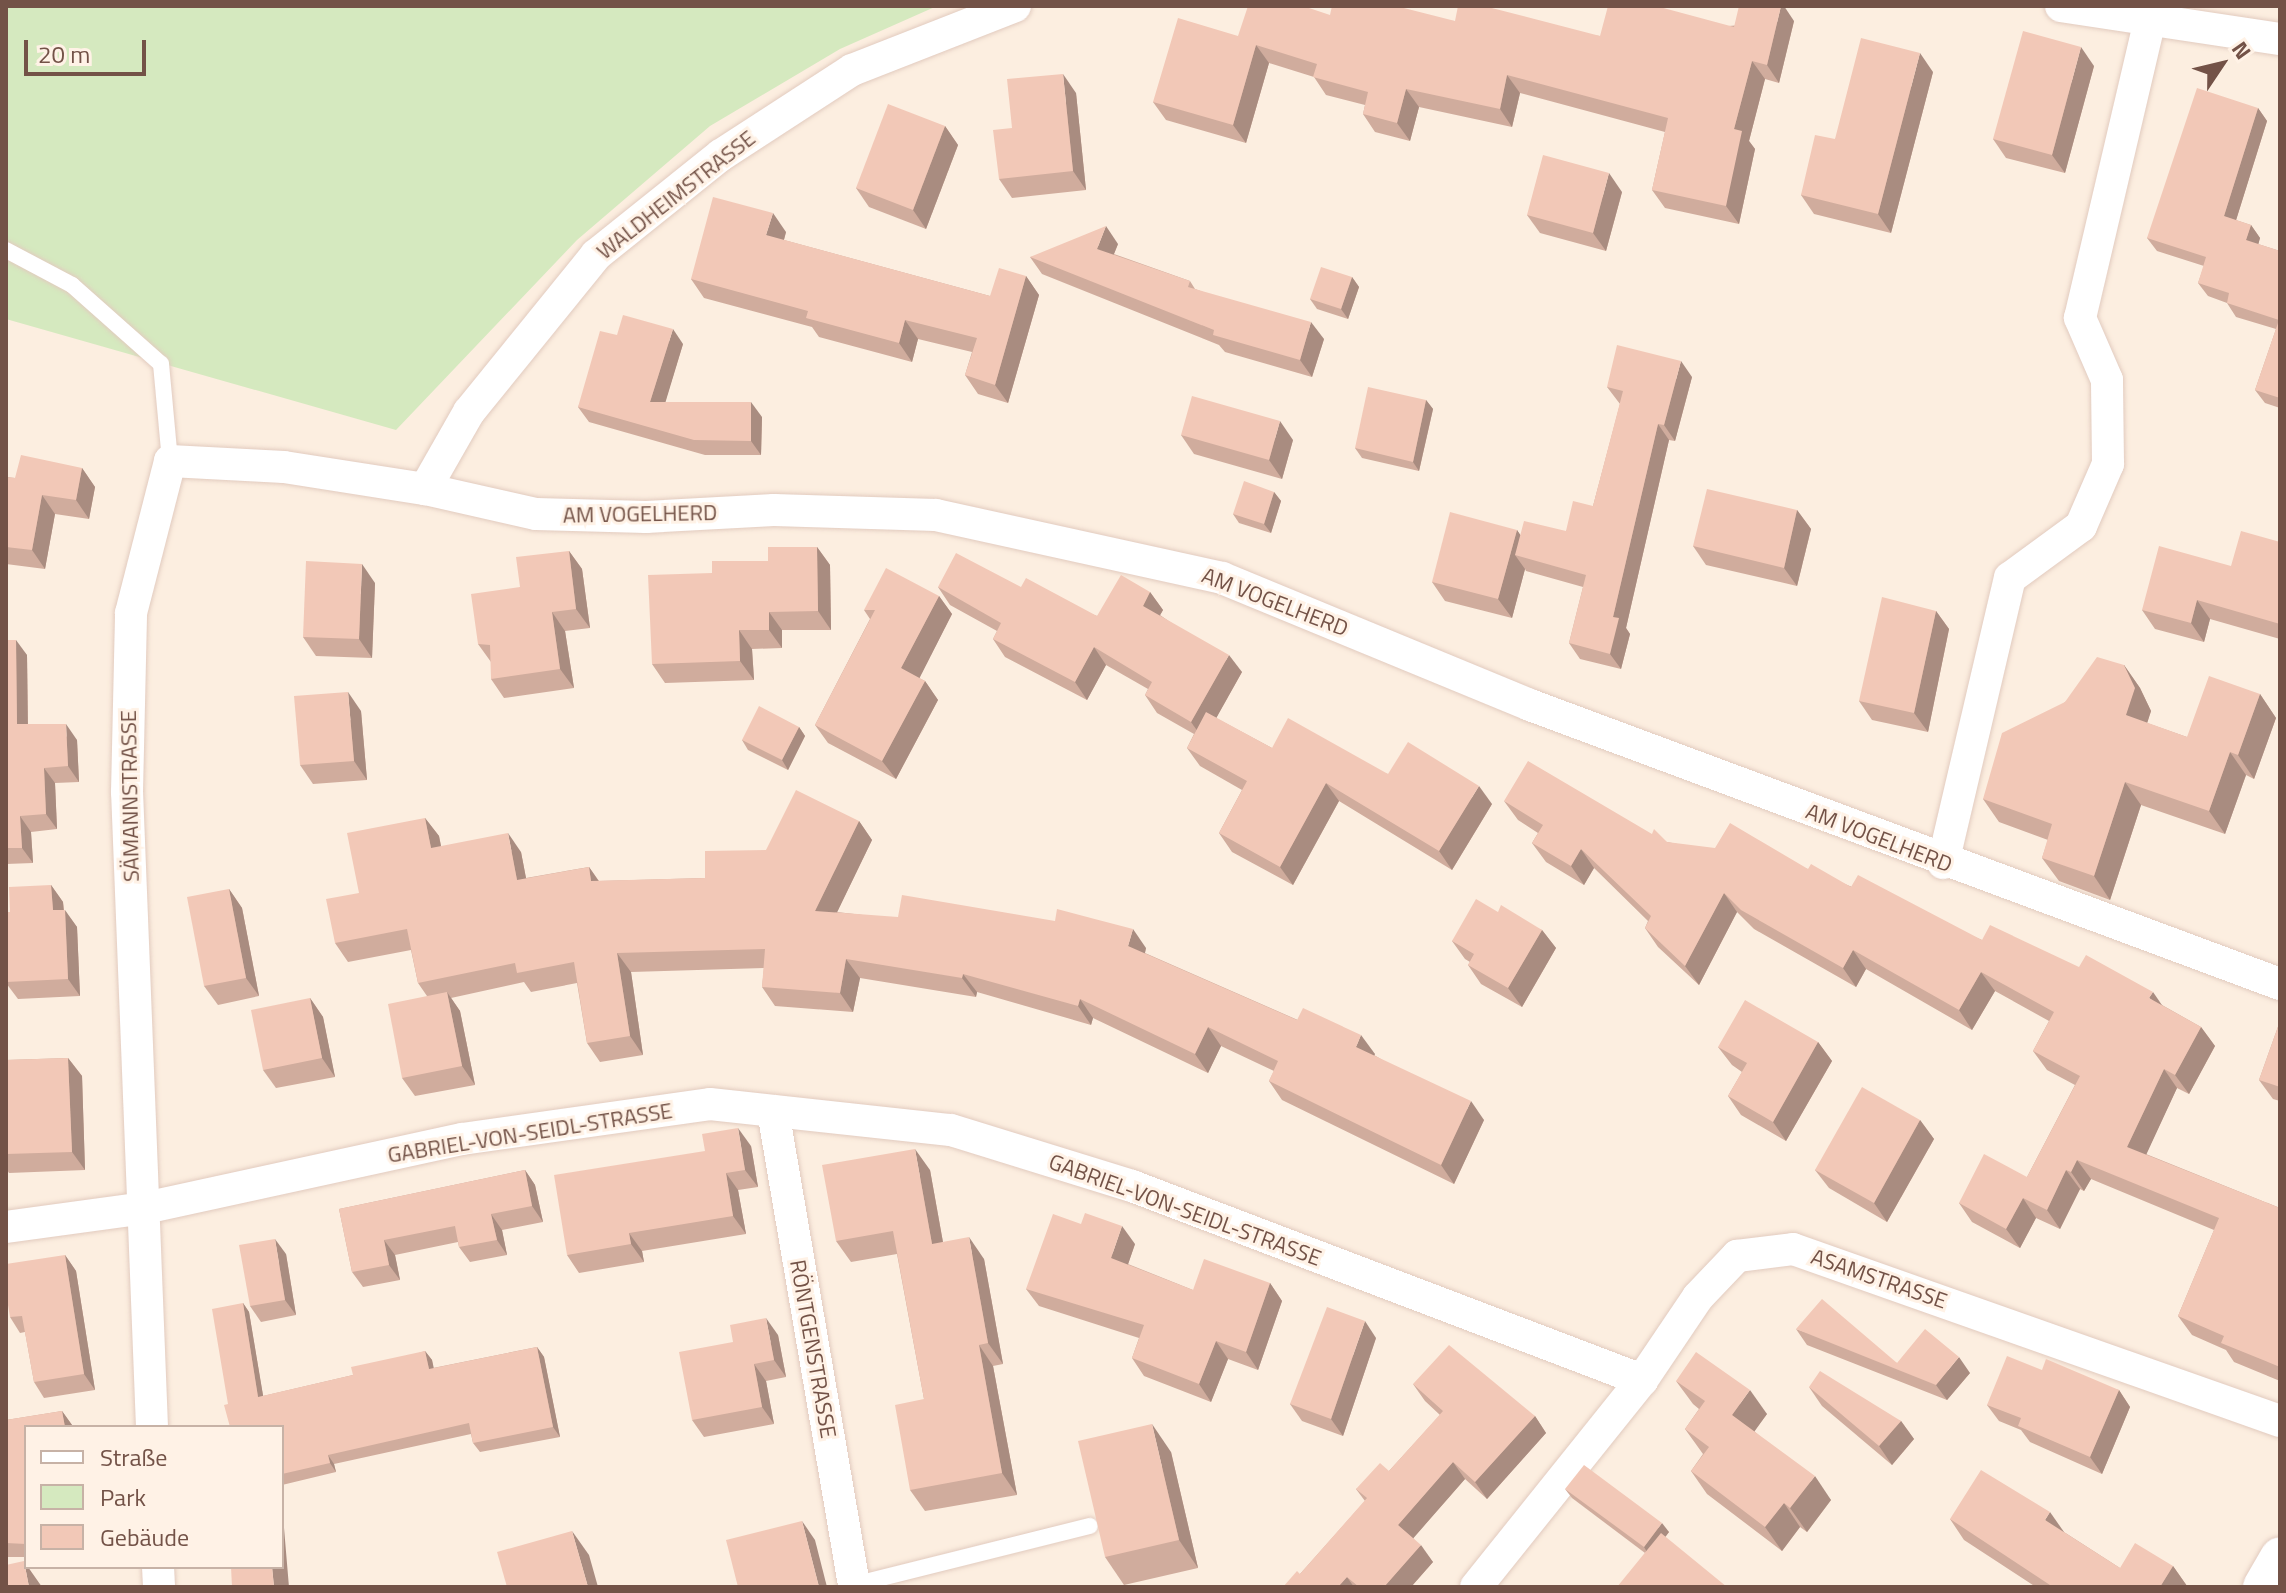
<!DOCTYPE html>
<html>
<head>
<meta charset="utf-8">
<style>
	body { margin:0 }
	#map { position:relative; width:2286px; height:1593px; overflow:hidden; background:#fceee0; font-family:"Titillium Web",sans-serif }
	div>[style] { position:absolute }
	.green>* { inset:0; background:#d5e9bf }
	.roads { filter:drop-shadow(0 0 2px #e2cbbf) drop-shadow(0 0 2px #e2cbbf) }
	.service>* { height:16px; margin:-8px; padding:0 8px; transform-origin:8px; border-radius:8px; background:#fff }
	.minor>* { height:32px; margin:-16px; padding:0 16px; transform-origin:16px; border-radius:16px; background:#fff }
	.tertiary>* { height:40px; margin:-20px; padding:0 20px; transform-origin:20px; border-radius:20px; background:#fff }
	.wall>* { inset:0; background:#d0ac9d }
	.shaded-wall>* { inset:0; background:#a98c80 }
	.building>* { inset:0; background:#f2c8b7 }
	span { translate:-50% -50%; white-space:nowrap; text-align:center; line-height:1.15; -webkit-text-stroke:6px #fff2e6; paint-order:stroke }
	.street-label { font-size:22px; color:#735247 }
	.frame { position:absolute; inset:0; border:8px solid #735247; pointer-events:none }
	.legend { position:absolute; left:24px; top:1425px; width:260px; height:144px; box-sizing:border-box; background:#fff2e6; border:2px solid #c7b2a6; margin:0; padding:10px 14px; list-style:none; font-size:24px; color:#735247 }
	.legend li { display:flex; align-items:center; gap:16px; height:40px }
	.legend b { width:40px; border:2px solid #c7b2a6 }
	.north { position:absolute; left:2182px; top:24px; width:80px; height:80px; -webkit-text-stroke:6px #fff2e6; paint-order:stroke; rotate:55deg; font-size:22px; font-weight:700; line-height:32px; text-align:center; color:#735247 }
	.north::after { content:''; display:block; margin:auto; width:28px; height:36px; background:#735247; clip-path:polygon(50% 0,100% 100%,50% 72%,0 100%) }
	.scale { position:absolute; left:24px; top:40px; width:122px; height:36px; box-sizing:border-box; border:4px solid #735247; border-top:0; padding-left:10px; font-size:24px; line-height:28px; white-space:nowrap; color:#735247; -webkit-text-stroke:6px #fff2e6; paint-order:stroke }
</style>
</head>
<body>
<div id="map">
	<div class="green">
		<i style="clip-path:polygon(6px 6px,937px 6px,840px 49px,710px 126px,577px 240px,396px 430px,6px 319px)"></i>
	</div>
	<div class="roads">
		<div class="service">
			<i style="left:6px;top:250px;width:75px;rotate:27.9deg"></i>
			<i style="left:72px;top:285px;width:119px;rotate:41.6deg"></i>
			<i style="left:161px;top:364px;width:97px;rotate:84.7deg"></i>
			<i style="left:853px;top:1585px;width:244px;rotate:-14deg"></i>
		</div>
		<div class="minor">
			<i style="left:2061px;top:6px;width:221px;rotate:8.6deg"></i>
			<i style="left:425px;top:489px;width:89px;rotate:-60.3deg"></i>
			<i style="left:469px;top:412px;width:202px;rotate:-51deg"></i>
			<i style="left:596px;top:255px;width:160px;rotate:-38.7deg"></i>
			<i style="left:721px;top:155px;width:156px;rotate:-33deg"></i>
			<i style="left:852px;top:70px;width:175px;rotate:-21.4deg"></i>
			<i style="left:1943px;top:863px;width:293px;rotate:-76.8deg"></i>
			<i style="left:2010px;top:578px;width:88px;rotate:-36.2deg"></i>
			<i style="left:2081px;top:526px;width:68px;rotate:-66.5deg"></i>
			<i style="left:2108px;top:464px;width:84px;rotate:-90.7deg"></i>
			<i style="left:2107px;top:380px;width:68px;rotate:-113.5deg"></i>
			<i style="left:2080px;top:318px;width:307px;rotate:-76.8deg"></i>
			<i style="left:773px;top:1111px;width:483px;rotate:80.3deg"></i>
			<i style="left:6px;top:1227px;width:140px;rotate:-7.8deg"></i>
			<i style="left:145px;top:1208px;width:324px;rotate:-12.3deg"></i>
			<i style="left:462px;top:1139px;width:250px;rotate:-8deg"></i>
			<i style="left:710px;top:1104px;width:242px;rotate:6.2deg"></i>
			<i style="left:951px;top:1130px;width:189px;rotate:17.2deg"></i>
			<i style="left:1132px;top:1186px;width:546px;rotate:20.83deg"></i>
			<i style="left:152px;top:1427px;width:635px;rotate:-92.25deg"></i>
			<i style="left:127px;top:792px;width:179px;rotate:-88.7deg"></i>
			<i style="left:131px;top:613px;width:157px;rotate:-75.6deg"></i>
			<i style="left:170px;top:461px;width:114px;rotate:3deg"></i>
			<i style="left:284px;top:467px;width:143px;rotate:8.9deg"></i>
			<i style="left:425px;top:489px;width:114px;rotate:12.7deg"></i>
			<i style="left:536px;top:514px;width:110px;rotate:1.6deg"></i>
			<i style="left:646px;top:517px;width:128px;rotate:-3.1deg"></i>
			<i style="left:774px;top:510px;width:162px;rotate:1.8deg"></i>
			<i style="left:936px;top:515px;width:293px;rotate:12.4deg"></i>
			<i style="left:1222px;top:578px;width:333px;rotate:22.4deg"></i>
			<i style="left:1530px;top:705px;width:800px;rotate:20.41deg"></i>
			<i style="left:158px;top:1567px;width:20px;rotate:87deg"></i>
			<i style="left:1476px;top:1587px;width:265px;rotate:-51.3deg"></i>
			<i style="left:1642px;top:1380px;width:100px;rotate:-56deg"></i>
			<i style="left:1698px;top:1297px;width:57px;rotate:-46.4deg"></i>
			<i style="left:1737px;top:1256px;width:56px;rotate:-7.1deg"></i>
			<i style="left:1793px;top:1249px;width:516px;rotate:19.45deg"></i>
		</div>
		<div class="tertiary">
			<i style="left:2263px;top:1587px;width:34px;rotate:-60deg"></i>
		</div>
	</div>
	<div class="wall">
		<i style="clip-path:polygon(1330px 15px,1455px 21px,1600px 36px,1794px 21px,1779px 83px,1765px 79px,1749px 141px,1755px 149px,1739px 224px,1665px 208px,1652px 190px,1665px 132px,1520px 93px,1512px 127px,1419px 107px,1410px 141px,1375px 132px,1363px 114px,1365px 105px,1326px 95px,1314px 77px,1269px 63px,1246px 143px,1166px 120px,1153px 102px,1238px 36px)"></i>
		<i style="clip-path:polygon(2094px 66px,2065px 173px,2006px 158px,1993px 139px)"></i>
		<i style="clip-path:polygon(1933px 72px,1891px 233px,1814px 214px,1801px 195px,1835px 139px)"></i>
		<i style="clip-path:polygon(1076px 93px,1086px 190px,1012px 198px,999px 179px)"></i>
		<i style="clip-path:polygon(2258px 108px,2267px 121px,2236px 220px,2251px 225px,2260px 238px,2258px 244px,2280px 251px,2280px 408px,2265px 403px,2255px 390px,2276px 329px,2236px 317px,2227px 303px,2208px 296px,2198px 283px,2204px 266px,2157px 251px,2147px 238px)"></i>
		<i style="clip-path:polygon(945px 126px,958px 145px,926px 229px,869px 207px,856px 188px)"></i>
		<i style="clip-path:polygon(1622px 192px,1606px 251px,1540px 233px,1527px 215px)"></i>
		<i style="clip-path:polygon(786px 232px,784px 240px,990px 296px,1026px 276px,1039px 295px,1008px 403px,978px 394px,965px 375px,972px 352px,918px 339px,912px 362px,819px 337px,812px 327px,704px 298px,691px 279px)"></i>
		<i style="clip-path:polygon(1118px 244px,1114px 254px,1190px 281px,1195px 289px,1324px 339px,1312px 377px,1225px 352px,1219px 345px,1042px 274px,1030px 257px)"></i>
		<i style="clip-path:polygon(1352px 277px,1359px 287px,1348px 319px,1317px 309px,1310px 299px)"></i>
		<i style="clip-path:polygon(617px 335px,683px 344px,665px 402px,762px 417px,761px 455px,705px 455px,589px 422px,578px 407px)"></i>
		<i style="clip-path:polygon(1692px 377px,1675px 441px,1669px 440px,1626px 628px,1630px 634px,1621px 669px,1580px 659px,1569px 643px,1583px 587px,1526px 571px,1525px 569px,1512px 618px,1445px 601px,1432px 582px,1517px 530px,1520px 535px,1566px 531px,1593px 506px,1620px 404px,1607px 387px)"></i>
		<i style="clip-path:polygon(1426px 400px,1433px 409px,1419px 471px,1362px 458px,1355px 448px)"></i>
		<i style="clip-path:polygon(1181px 435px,1293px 440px,1282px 479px,1194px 454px)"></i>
		<i style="clip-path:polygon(82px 468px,95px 487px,89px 519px,55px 514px,45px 569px,6px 564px,6px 477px,15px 478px)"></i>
		<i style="clip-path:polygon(1274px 492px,1281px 501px,1271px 533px,1239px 523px,1233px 514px)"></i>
		<i style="clip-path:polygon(1797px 510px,1811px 529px,1797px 586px,1706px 565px,1693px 546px)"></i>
		<i style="clip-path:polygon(2280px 542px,2280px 639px,2210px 619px,2204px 642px,2155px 629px,2142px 610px)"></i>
		<i style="clip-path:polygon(817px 547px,830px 565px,831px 630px,782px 630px,782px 648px,752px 649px,754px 680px,665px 683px,652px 664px,712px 573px,768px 561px)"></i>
		<i style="clip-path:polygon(569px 551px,582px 569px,590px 628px,565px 631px,574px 688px,504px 698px,491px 679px,491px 662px,478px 644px,520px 587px)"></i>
		<i style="clip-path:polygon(375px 583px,372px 658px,316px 656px,303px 637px)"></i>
		<i style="clip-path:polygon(938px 587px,1021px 587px,1097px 616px,1150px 592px,1163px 610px,1160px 615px,1242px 672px,1216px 718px,1272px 748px,1388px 774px,1492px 804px,1452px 870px,1339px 801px,1293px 885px,1232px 852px,1219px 833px,1242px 790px,1200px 766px,1187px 748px,1194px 734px,1157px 713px,1145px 695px,1148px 689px,1106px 665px,1087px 700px,1005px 657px,993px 639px,997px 631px,950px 605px)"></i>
		<i style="clip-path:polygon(939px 596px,952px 614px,919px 678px,925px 681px,938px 700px,896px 779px,828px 743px,815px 725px,870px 619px,864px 610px)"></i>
		<i style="clip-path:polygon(1936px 611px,1949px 629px,1928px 732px,1872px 720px,1859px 701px)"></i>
		<i style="clip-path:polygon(6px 640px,27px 655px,28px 724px,77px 740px,79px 782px,55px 783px,57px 829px,31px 832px,33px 863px,6px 864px)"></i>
		<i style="clip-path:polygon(2124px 665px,2140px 688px,2151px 711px,2147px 723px,2187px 737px,2260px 694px,2276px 718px,2254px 779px,2246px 775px,2225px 834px,2141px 805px,2110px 900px,2059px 881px,2042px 858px,2048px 840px,1999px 822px,1983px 799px,2065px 702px)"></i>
		<i style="clip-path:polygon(361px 711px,367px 780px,313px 784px,300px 765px)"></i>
		<i style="clip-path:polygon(799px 727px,805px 736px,788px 770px,748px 750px,742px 740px)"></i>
		<i style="clip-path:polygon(1504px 801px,1667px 842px,1808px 869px,1982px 940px,2162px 1005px,2201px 1027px,2215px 1046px,2189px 1094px,2177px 1088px,2146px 1154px,2280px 1208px,2280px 1381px,2234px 1362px,2226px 1350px,2192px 1335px,2178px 1316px,2214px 1230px,2091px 1179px,2084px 1191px,2080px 1189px,2060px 1229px,2036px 1218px,2020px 1248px,1972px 1222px,1959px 1203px,2027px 1177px,2075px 1085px,2047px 1070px,2033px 1051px,2049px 1021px,1995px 991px,1972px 1030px,1866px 969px,1856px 987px,1754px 929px,1737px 912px,1699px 985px,1658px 947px,1645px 928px,1648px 921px,1594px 868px,1584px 885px,1546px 862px,1532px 843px,1538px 833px,1518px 820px)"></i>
		<i style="clip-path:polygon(425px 818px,439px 836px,441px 846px,521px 852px,526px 878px,589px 867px,599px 881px,705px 878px,766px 850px,859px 821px,872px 840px,837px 912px,1146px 948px,1145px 953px,1375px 1054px,1374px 1055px,1484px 1120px,1454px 1184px,1282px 1100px,1269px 1081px,1274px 1071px,1221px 1046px,1208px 1073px,1093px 1018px,1091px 1025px,977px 992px,976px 997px,860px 978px,853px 1012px,775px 1006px,762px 987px,764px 968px,631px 972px,643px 1055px,600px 1062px,587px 1043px,577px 983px,531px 992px,524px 982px,451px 998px,460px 1011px,475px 1085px,415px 1096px,402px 1078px,427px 996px,418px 983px,411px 950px,348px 962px,335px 943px,359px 893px)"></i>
		<i style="clip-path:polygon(51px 885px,63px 902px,64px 910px,77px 927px,80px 996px,18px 999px,6px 983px,6px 912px,10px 912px)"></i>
		<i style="clip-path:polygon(229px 889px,242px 908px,259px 996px,218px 1005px,204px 986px)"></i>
		<i style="clip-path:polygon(1498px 912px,1542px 930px,1556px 948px,1522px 1007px,1481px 984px,1468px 965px,1470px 962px,1465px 959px,1452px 941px)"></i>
		<i style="clip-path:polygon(310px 998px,323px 1017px,335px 1077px,276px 1088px,263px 1070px)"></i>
		<i style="clip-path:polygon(2280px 1021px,2280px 1101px,2273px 1099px,2259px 1080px)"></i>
		<i style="clip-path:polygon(1818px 1042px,1832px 1061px,1786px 1141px,1741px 1115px,1728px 1096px,1742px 1072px,1732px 1065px,1718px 1047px)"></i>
		<i style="clip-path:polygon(68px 1058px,82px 1076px,85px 1170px,9px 1173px,6px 1168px,6px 1060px)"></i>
		<i style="clip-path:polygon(1920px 1120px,1934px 1139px,1887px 1222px,1829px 1188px,1815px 1170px)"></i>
		<i style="clip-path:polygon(751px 1146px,758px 1187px,738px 1190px,746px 1234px,642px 1251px,644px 1262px,579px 1273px,567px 1255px)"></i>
		<i style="clip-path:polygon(525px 1170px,535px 1185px,543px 1222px,502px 1230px,507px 1255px,470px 1262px,459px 1247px,458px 1242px,395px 1255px,400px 1280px,363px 1287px,352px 1272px,339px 1209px)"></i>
		<i style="clip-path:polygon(930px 1170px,943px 1242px,984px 1259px,1003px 1364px,993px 1366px,1017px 1495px,925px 1511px,910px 1490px,924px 1399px,897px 1254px,851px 1262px,836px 1241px)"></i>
		<i style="clip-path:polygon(1135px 1244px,1128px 1264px,1193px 1290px,1270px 1283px,1282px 1301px,1258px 1370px,1228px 1359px,1211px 1402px,1144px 1376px,1132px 1358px,1139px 1338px,1039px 1306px,1026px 1289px)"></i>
		<i style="clip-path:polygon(286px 1254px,296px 1315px,261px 1322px,250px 1306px)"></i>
		<i style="clip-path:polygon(65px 1255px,76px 1271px,95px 1390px,44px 1398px,34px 1382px,25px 1332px,20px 1333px,10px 1317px)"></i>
		<i style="clip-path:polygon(243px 1303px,249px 1312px,263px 1396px,353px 1375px,425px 1351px,432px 1360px,433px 1368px,537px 1347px,544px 1357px,560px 1437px,480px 1452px,473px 1443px,471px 1434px,334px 1464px,336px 1472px,282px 1485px,282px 1427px,228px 1404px)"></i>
		<i style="clip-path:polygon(1796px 1329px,1897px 1363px,1970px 1373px,1947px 1400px,1807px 1345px)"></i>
		<i style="clip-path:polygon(778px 1335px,786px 1377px,766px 1381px,774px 1424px,704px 1437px,692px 1420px)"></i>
		<i style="clip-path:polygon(1376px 1338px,1343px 1436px,1302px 1421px,1290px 1404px)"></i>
		<i style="clip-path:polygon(2042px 1370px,2119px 1390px,2130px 1407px,2102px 1474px,2030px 1442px,2021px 1430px,1999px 1421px,1987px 1405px)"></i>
		<i style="clip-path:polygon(1676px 1381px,1767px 1414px,1754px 1431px,1831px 1500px,1807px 1532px,1800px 1527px,1782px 1551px,1707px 1494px,1691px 1471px,1703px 1454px,1685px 1429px,1699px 1409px,1693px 1404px)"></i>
		<i style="clip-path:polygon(1413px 1384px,1535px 1416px,1546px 1433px,1487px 1499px,1465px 1479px,1413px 1538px,1433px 1562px,1411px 1587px,1283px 1587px,1300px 1574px,1365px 1501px,1356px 1489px,1389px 1471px,1440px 1415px,1425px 1401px)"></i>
		<i style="clip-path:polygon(1809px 1387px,1901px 1421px,1914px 1439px,1892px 1465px,1822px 1406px)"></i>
		<i style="clip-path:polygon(62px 1411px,72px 1425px,26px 1427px,26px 1557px,6px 1557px,6px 1420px)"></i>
		<i style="clip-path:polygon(1171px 1452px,1198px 1568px,1124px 1585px,1105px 1557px)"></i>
		<i style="clip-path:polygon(1565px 1489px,1669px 1532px,1665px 1537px,1645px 1553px,1572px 1498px)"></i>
		<i style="clip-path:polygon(1950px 1519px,2064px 1532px,2120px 1568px,2173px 1566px,2187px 1586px,2036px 1587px,1964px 1540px)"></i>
	</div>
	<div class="shaded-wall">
		<i style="clip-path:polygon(1781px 6px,1784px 6px,1794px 21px,1779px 83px,1767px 65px)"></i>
		<i style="clip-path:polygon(1256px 45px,1269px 63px,1246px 143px,1233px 125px)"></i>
		<i style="clip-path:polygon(2081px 47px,2094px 66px,2065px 173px,2052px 155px)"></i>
		<i style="clip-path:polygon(1920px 53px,1933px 72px,1891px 233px,1878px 214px)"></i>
		<i style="clip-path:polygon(1752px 61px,1765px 79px,1749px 141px,1755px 149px,1739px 224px,1726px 206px,1734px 129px)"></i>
		<i style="clip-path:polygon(1063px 74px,1076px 93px,1086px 190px,1073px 171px)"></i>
		<i style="clip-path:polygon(1507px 75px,1520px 93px,1512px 127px,1500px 109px)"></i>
		<i style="clip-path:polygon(1406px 89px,1419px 107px,1410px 141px,1397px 123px)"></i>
		<i style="clip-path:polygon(2258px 108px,2267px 121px,2233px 230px,2224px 216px)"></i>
		<i style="clip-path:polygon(945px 126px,958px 145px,926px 229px,913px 210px)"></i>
		<i style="clip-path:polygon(1609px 173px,1622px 192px,1606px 251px,1593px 233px)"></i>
		<i style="clip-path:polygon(773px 213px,786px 232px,780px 254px,766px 235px)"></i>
		<i style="clip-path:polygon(2251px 225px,2260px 238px,2256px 253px,2246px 240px)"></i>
		<i style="clip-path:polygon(1106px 226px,1118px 244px,1109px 266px,1097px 249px)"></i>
		<i style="clip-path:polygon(1026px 276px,1039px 295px,1008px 403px,995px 385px)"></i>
		<i style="clip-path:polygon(1352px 277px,1359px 287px,1348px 319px,1341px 309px)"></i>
		<i style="clip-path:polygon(905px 320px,918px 339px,912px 362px,899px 343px)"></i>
		<i style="clip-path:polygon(1311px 322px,1324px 339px,1312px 377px,1300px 360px)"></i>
		<i style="clip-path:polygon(673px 329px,683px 344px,661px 417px,650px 402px)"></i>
		<i style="clip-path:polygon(1681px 361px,1692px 377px,1675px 441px,1664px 425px)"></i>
		<i style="clip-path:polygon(1426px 400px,1433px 409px,1419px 471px,1413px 462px)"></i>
		<i style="clip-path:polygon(751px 402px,762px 417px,761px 455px,751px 441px)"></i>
		<i style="clip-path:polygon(1280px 421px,1293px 440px,1282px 479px,1269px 460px)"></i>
		<i style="clip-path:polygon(1658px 424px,1669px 440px,1626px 628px,1630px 634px,1621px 669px,1610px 654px,1613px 617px)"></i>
		<i style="clip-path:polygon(82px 468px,95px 487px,89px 519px,76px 500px)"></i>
		<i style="clip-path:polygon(1274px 492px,1281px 501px,1271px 533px,1264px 524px)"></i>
		<i style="clip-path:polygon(42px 495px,55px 514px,45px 569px,32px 550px)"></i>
		<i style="clip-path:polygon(1797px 510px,1811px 529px,1797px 586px,1784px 568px)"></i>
		<i style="clip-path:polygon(1517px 530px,1530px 549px,1515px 555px,1525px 569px,1512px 618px,1498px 599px)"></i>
		<i style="clip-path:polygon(817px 547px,830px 565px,831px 630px,818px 611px)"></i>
		<i style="clip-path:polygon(569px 551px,582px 569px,590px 628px,576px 609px)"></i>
		<i style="clip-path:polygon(362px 564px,375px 583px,372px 658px,359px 639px)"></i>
		<i style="clip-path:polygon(1150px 592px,1163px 610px,1155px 624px,1143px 606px)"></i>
		<i style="clip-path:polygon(939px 596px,952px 614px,915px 687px,901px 668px)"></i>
		<i style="clip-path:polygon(2197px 600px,2210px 619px,2204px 642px,2191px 623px)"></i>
		<i style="clip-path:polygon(1936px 611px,1949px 629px,1928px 732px,1914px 713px)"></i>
		<i style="clip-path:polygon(552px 612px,565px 631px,574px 688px,560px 669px)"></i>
		<i style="clip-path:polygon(769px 612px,782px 630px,782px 648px,769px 630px)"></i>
		<i style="clip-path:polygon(739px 630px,752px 649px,754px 680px,740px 661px)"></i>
		<i style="clip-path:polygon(16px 640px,27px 655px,28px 740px,17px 724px)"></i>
		<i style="clip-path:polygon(1094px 647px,1106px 665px,1087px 700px,1075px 682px)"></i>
		<i style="clip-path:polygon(1229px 655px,1242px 672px,1204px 740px,1191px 722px)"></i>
		<i style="clip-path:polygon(2124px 665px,2140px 688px,2151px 711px,2142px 739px,2126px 715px)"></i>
		<i style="clip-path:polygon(925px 681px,938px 700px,896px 779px,882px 761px)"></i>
		<i style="clip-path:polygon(348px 692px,361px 711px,367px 780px,354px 761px)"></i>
		<i style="clip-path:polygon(2260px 694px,2276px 718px,2254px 779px,2238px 755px)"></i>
		<i style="clip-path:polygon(66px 724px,77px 740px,79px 782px,68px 766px)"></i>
		<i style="clip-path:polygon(799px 727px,805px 736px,788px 770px,782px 760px)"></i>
		<i style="clip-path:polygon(2230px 752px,2246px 775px,2225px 834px,2209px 811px)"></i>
		<i style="clip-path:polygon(44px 768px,55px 783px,57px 829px,46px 814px)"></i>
		<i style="clip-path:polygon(2125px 782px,2141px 805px,2110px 900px,2094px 876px)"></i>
		<i style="clip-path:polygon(1326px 783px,1339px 801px,1293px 885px,1280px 867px)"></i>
		<i style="clip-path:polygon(1479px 786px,1492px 804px,1452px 870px,1439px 851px)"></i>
		<i style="clip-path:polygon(20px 816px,31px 832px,33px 863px,22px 848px)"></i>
		<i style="clip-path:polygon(425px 818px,439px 836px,445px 867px,431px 848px)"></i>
		<i style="clip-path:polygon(859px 821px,872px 840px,829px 929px,815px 911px)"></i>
		<i style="clip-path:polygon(508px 833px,521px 852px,530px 899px,517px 880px)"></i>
		<i style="clip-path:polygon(1581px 849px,1594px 868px,1584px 885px,1571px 866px)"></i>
		<i style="clip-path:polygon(589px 867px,602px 886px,591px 881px)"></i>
		<i style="clip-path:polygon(51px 885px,63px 902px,65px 928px,53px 910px)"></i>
		<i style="clip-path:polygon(229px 889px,242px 908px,259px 996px,246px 978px)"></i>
		<i style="clip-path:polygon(1724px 893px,1737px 912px,1699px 985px,1685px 966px)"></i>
		<i style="clip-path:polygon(65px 910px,77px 927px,80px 996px,68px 979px)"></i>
		<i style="clip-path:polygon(1133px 929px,1146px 948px,1142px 965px,1128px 946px)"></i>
		<i style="clip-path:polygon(1542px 930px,1556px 948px,1522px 1007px,1508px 988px)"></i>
		<i style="clip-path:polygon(1853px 950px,1866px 969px,1856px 987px,1843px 968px)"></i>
		<i style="clip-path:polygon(617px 953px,631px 972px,643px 1055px,630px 1036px)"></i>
		<i style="clip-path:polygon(846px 959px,860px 978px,853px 1012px,840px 993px)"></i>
		<i style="clip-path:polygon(1981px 972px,1995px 991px,1972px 1030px,1959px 1010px)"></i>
		<i style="clip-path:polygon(963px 974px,977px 992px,976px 997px,962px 978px)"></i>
		<i style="clip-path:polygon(447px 992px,460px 1011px,475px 1085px,462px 1066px)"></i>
		<i style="clip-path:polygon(2153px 992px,2166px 1011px,2149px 998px)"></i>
		<i style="clip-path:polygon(310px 998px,323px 1017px,335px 1077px,322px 1058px)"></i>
		<i style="clip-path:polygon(1080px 999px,1093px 1018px,1091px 1025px,1078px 1006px)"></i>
		<i style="clip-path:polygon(1208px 1027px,1221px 1046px,1208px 1073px,1195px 1054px)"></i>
		<i style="clip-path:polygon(2201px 1027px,2215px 1046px,2189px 1094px,2175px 1075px)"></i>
		<i style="clip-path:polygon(1361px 1035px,1375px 1054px,1369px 1066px,1356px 1047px)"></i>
		<i style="clip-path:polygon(1818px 1042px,1832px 1061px,1786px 1141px,1773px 1122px)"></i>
		<i style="clip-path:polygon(68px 1058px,82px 1076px,85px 1170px,72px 1152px)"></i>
		<i style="clip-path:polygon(2164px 1069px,2177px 1088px,2141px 1166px,2127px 1147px)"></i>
		<i style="clip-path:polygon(1471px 1101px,1484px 1120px,1454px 1184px,1441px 1165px)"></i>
		<i style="clip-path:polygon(1920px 1120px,1934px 1139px,1887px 1222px,1874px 1203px)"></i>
		<i style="clip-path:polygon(738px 1128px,751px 1146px,758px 1187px,745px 1170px)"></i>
		<i style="clip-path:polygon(915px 1149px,930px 1170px,947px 1265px,932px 1244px)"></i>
		<i style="clip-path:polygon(2077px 1160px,2091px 1179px,2084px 1191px,2071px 1172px)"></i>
		<i style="clip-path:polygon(525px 1170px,535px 1185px,543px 1222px,532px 1206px)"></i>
		<i style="clip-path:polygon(2066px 1170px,2080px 1189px,2060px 1229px,2047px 1210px)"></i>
		<i style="clip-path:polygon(726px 1173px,738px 1190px,746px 1234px,733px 1216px)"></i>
		<i style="clip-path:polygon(2023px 1198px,2036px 1218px,2020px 1248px,2006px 1229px)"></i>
		<i style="clip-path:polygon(491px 1214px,502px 1230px,507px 1255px,497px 1240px)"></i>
		<i style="clip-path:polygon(1122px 1226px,1135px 1244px,1124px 1276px,1111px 1258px)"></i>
		<i style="clip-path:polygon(629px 1233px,642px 1251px,644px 1262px,631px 1244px)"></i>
		<i style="clip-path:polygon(969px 1237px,984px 1259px,1003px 1364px,988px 1343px)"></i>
		<i style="clip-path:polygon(275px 1239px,286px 1254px,296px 1315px,285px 1300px)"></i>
		<i style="clip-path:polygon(384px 1240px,395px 1255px,400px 1280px,389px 1265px)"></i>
		<i style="clip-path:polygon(65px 1255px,76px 1271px,95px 1390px,84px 1374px)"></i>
		<i style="clip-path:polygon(1270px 1283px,1282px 1301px,1258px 1370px,1246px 1352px)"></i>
		<i style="clip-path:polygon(243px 1303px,249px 1312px,265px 1407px,258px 1397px)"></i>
		<i style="clip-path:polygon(766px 1318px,778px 1335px,786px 1377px,774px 1360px)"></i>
		<i style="clip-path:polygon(1365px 1321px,1376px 1338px,1343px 1436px,1331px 1419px)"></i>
		<i style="clip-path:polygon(1216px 1341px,1228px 1359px,1211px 1402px,1199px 1384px)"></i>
		<i style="clip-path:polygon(979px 1345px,993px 1366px,1017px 1495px,1002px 1473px)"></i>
		<i style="clip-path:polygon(537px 1347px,544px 1357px,560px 1437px,553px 1427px)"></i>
		<i style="clip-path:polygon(425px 1351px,432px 1360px,436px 1378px,429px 1369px)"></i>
		<i style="clip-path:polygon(1959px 1357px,1970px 1373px,1947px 1400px,1936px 1385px)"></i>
		<i style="clip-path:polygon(754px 1364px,766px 1381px,774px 1424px,762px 1407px)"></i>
		<i style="clip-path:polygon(1750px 1390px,1767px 1414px,1749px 1439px,1732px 1415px)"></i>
		<i style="clip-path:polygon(2119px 1390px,2130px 1407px,2102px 1474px,2090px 1457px)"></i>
		<i style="clip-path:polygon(62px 1411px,72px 1425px,72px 1427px,65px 1427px)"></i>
		<i style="clip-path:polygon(1535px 1416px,1546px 1433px,1487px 1499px,1475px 1482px)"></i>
		<i style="clip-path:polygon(1901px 1421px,1914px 1439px,1892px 1465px,1879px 1446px)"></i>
		<i style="clip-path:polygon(1152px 1424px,1171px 1452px,1198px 1568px,1179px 1540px)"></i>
		<i style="clip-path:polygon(328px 1455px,334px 1464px,336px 1472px,330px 1463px)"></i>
		<i style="clip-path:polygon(1453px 1462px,1465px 1479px,1410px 1542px,1398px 1525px)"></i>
		<i style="clip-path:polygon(1815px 1476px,1831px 1500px,1807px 1532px,1790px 1508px)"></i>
		<i style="clip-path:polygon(1784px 1503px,1800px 1527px,1782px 1551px,1765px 1527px)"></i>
		<i style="clip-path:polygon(2050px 1512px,2064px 1532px,2059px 1540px,2045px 1520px)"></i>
		<i style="clip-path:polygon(282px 1514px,283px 1516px,289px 1587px,274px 1587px,272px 1567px,282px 1567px)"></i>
		<i style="clip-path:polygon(802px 1521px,815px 1540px,827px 1587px,819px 1587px)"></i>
		<i style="clip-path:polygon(1662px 1523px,1669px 1532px,1650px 1557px,1644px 1547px)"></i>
		<i style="clip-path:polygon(572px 1531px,589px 1555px,598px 1587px,588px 1587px)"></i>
		<i style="clip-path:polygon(1421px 1545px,1433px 1562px,1411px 1587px,1384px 1587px)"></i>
		<i style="clip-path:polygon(24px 1561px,26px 1567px,28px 1567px,42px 1587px,29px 1587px)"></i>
		<i style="clip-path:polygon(2173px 1566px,2187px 1586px,2186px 1587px,2160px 1587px)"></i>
		<i style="clip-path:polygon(1347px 1577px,1354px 1587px,1338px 1587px)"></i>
	</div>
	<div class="building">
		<i style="clip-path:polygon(1248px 6px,1303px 6px,1330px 15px,1332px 6px,1396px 6px,1455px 21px,1458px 6px,1484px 6px,1600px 36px,1608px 6px,1656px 6px,1734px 27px,1739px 6px,1781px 6px,1767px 65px,1752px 61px,1734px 129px,1742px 131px,1726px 206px,1652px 190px,1668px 118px,1507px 75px,1500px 109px,1406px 89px,1397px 123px,1363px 114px,1368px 92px,1313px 77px,1317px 64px,1256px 45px,1233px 125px,1153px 102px,1178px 18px,1238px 36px)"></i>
		<i style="clip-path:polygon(2023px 31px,2081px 47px,2052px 155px,1993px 139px)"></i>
		<i style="clip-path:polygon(1861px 38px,1920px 53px,1878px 214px,1801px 195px,1815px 135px,1835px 139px)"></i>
		<i style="clip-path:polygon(1063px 74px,1073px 171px,999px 179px,993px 130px,1012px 128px,1007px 79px)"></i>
		<i style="clip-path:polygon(2197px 88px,2258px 108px,2224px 216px,2251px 225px,2246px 240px,2280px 251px,2280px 398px,2255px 390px,2279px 320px,2227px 303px,2229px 293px,2198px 283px,2206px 257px,2147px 238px)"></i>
		<i style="clip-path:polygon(888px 104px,945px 126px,913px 210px,856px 188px)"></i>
		<i style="clip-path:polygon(1543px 155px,1609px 173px,1593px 233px,1527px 215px)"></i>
		<i style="clip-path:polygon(713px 197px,773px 213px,766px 235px,990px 296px,999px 268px,1026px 276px,995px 385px,965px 375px,977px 338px,905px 320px,899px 343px,806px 318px,808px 311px,691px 279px)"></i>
		<i style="clip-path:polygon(1106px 226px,1097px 249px,1190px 281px,1188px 287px,1311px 322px,1300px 360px,1213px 335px,1214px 330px,1030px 257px)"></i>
		<i style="clip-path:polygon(1321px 267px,1352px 277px,1341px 309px,1310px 299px)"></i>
		<i style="clip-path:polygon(623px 315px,673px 329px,650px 402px,751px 402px,751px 441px,694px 440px,578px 407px,600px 331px,617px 335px)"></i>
		<i style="clip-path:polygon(1617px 345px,1681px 361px,1664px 425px,1658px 424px,1613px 617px,1619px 618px,1610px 654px,1569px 643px,1586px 575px,1515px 555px,1524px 521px,1566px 531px,1573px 501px,1593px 506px,1623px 391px,1607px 387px)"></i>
		<i style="clip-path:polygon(1368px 387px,1426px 400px,1413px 462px,1355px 448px)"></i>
		<i style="clip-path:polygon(1192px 396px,1280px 421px,1269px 460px,1181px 435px)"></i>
		<i style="clip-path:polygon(21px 455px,82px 468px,76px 500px,42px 495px,32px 550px,6px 547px,6px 477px,15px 478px)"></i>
		<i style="clip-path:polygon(1244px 481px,1274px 492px,1264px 524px,1233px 514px)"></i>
		<i style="clip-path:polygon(1707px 489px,1797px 510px,1784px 568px,1693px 546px)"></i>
		<i style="clip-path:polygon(1450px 512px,1517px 530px,1498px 599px,1432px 582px)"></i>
		<i style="clip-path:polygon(2241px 531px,2280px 542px,2280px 624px,2197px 600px,2191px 623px,2142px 610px,2159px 546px,2231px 566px)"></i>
		<i style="clip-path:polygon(768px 547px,817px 547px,818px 611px,769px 612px,769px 630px,739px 630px,740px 661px,652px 664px,648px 575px,712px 573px,712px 561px,768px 561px)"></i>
		<i style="clip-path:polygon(569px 551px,576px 609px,552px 612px,560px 669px,491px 679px,490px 645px,478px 644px,471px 594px,520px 587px,516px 557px)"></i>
		<i style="clip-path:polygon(956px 553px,1021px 587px,1026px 578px,1097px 616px,1121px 575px,1150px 592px,1143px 606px,1229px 655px,1191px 722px,1145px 695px,1152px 682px,1094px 647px,1075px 682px,993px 639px,1001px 623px,938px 587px)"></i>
		<i style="clip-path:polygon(306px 561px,362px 564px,359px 639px,303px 637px)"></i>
		<i style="clip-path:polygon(886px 568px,939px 596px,901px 668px,925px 681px,882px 761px,815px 725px,875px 610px,864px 610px)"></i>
		<i style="clip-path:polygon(1882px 597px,1936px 611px,1914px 713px,1859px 701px)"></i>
		<i style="clip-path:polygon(6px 640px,16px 640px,17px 724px,66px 724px,68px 766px,44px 768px,46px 814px,20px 816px,22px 848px,6px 848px)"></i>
		<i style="clip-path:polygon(2097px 657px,2124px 665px,2135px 688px,2126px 715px,2187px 737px,2209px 676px,2260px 694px,2238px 755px,2230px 752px,2209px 811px,2125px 782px,2094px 876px,2042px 858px,2052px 824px,1983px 799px,2002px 733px,2065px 702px)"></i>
		<i style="clip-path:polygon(348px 692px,354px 761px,300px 765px,294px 696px)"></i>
		<i style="clip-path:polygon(759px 706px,799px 727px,782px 760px,742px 740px)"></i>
		<i style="clip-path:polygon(1206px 712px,1272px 748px,1288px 718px,1388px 774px,1408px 742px,1479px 786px,1439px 851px,1326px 783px,1280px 867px,1219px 833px,1247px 781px,1187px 748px)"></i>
		<i style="clip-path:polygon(1528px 761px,1652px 834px,1654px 829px,1667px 842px,1715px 848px,1730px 823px,1808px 869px,1811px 864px,1851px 887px,1858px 875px,1982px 940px,1990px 925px,2079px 967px,2086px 955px,2153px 992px,2149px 998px,2201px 1027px,2175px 1075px,2164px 1069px,2127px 1147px,2280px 1208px,2280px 1367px,2221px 1343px,2224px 1336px,2178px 1316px,2219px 1218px,2077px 1160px,2071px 1172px,2066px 1170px,2047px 1210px,2023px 1198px,2006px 1229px,1959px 1203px,1984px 1154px,2027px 1177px,2080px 1076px,2033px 1051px,2054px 1012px,1981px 972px,1959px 1010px,1853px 950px,1843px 968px,1741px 910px,1724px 893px,1685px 966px,1645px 928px,1651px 916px,1581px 849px,1571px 866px,1532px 843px,1543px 825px,1504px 801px)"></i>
		<i style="clip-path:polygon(796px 790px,859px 821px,815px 911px,898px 917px,902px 895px,1055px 921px,1057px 909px,1133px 929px,1128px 946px,1297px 1020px,1303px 1008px,1361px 1035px,1356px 1047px,1471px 1101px,1441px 1165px,1269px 1081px,1278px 1061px,1208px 1027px,1195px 1054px,1080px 999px,1078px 1006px,963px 974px,962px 978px,846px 959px,840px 993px,762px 987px,765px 949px,617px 953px,630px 1036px,587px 1043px,574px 962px,517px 973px,515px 963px,418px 983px,407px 929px,335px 943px,326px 899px,359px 893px,347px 833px,425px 818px,431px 848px,508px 833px,517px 880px,589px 867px,591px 881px,705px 878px,705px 851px,766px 850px)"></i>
		<i style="clip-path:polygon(51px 885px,53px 910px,65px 910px,68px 979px,6px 982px,6px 912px,10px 912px,9px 887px)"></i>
		<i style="clip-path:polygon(229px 889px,246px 978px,204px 986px,187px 897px)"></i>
		<i style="clip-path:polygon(1476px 899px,1498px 912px,1501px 905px,1542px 930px,1508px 988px,1468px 965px,1474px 954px,1452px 941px)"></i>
		<i style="clip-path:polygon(447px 992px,462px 1066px,402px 1078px,388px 1004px)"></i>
		<i style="clip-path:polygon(310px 998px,322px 1058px,263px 1070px,251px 1010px)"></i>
		<i style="clip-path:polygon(1745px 1000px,1818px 1042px,1773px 1122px,1728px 1096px,1747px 1063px,1718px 1047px)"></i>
		<i style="clip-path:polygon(2280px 1021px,2280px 1087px,2259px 1080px)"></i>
		<i style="clip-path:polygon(68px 1058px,72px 1152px,6px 1154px,6px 1060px)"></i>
		<i style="clip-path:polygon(1862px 1087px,1920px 1120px,1874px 1203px,1815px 1170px)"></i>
		<i style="clip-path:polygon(738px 1128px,745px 1170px,726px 1173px,733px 1216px,629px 1233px,631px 1244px,567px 1255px,554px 1175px,705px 1151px,702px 1134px)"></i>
		<i style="clip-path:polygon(915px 1149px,932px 1244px,969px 1237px,988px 1343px,979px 1345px,1002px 1473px,910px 1490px,895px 1405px,924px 1399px,893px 1231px,836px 1241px,822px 1165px)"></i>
		<i style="clip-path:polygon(525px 1170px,532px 1206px,491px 1214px,497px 1240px,459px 1247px,455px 1226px,384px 1240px,389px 1265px,352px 1272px,339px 1209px)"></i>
		<i style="clip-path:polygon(1085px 1213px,1122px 1226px,1111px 1258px,1193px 1290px,1204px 1259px,1270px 1283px,1246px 1352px,1216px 1341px,1199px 1384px,1132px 1358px,1144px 1325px,1026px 1289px,1053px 1214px,1081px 1224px)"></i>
		<i style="clip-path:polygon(275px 1239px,285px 1300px,250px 1306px,239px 1245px)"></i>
		<i style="clip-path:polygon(65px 1255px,84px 1374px,34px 1382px,22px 1316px,10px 1317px,6px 1293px,6px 1264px)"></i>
		<i style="clip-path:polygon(1822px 1299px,1897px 1363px,1925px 1329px,1959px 1357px,1936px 1385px,1796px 1329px)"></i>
		<i style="clip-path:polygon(243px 1303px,258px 1397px,353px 1375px,351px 1367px,425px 1351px,429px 1369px,537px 1347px,553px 1427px,473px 1443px,469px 1423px,328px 1455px,330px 1463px,282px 1474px,282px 1427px,230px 1427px,224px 1405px,228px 1404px,212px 1309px)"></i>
		<i style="clip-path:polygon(1327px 1307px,1365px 1321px,1331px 1419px,1290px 1404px)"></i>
		<i style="clip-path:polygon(766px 1318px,774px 1360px,754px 1364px,762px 1407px,692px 1420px,679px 1352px,733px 1342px,730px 1325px)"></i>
		<i style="clip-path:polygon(1449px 1345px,1535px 1416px,1475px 1482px,1453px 1462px,1398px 1525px,1421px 1545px,1384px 1587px,1359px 1587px,1347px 1577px,1338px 1587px,1283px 1587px,1297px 1571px,1300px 1574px,1367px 1498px,1356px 1489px,1380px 1463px,1389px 1471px,1443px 1411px,1413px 1384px)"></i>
		<i style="clip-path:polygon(1696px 1352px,1750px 1390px,1732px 1415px,1815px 1476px,1790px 1508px,1784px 1503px,1765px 1527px,1691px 1471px,1709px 1447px,1685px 1429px,1705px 1401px,1676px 1381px)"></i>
		<i style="clip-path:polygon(2007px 1356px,2042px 1370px,2046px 1359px,2119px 1390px,2090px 1457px,2018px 1426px,2021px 1418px,1987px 1405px)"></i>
		<i style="clip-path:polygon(1820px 1371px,1901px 1421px,1879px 1446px,1809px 1387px)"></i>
		<i style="clip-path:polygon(62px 1411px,65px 1427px,26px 1427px,26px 1544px,6px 1543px,6px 1420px)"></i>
		<i style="clip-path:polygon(1152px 1424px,1179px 1540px,1105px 1557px,1078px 1441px)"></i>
		<i style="clip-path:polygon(1584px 1465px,1662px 1523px,1644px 1547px,1565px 1489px)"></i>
		<i style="clip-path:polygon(1981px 1470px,2050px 1512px,2045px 1520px,2120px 1568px,2135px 1543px,2173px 1566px,2160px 1587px,2053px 1587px,1950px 1519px)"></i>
		<i style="clip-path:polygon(802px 1521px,819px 1587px,738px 1587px,726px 1540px)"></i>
		<i style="clip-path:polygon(572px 1531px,588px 1587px,507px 1587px,497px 1552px)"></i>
		<i style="clip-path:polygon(1661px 1533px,1727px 1587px,1617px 1587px)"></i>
		<i style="clip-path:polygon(24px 1561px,29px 1587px,6px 1587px,6px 1565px)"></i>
		<i style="clip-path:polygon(231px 1567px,272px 1567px,274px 1587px,232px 1587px)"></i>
	</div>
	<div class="street-label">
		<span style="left:676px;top:195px;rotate:-38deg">WALDHEIMSTRASSE</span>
		<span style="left:640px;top:514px;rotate:-1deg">AM VOGELHERD</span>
		<span style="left:1275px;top:602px;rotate:21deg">AM VOGELHERD</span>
		<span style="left:130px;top:796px;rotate:-91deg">SÄMANNSTRASSE</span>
		<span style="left:1879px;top:838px;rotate:21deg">AM VOGELHERD</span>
		<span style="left:530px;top:1133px;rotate:-9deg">GABRIEL-VON-SEIDL-STRASSE</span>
		<span style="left:1185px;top:1210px;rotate:20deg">GABRIEL-VON-SEIDL-STRASSE</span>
		<span style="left:1879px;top:1279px;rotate:19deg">ASAMSTRASSE</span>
		<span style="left:813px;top:1349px;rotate:80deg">RÖNTGENSTRASSE</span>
	</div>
	<div class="frame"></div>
	<ul class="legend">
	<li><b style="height:10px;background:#fff"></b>Straße</li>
	<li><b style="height:22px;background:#d5e9bf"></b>Park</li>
	<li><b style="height:22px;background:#f2c8b7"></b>Gebäude</li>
	</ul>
	<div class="north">N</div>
	<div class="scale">20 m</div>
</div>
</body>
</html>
